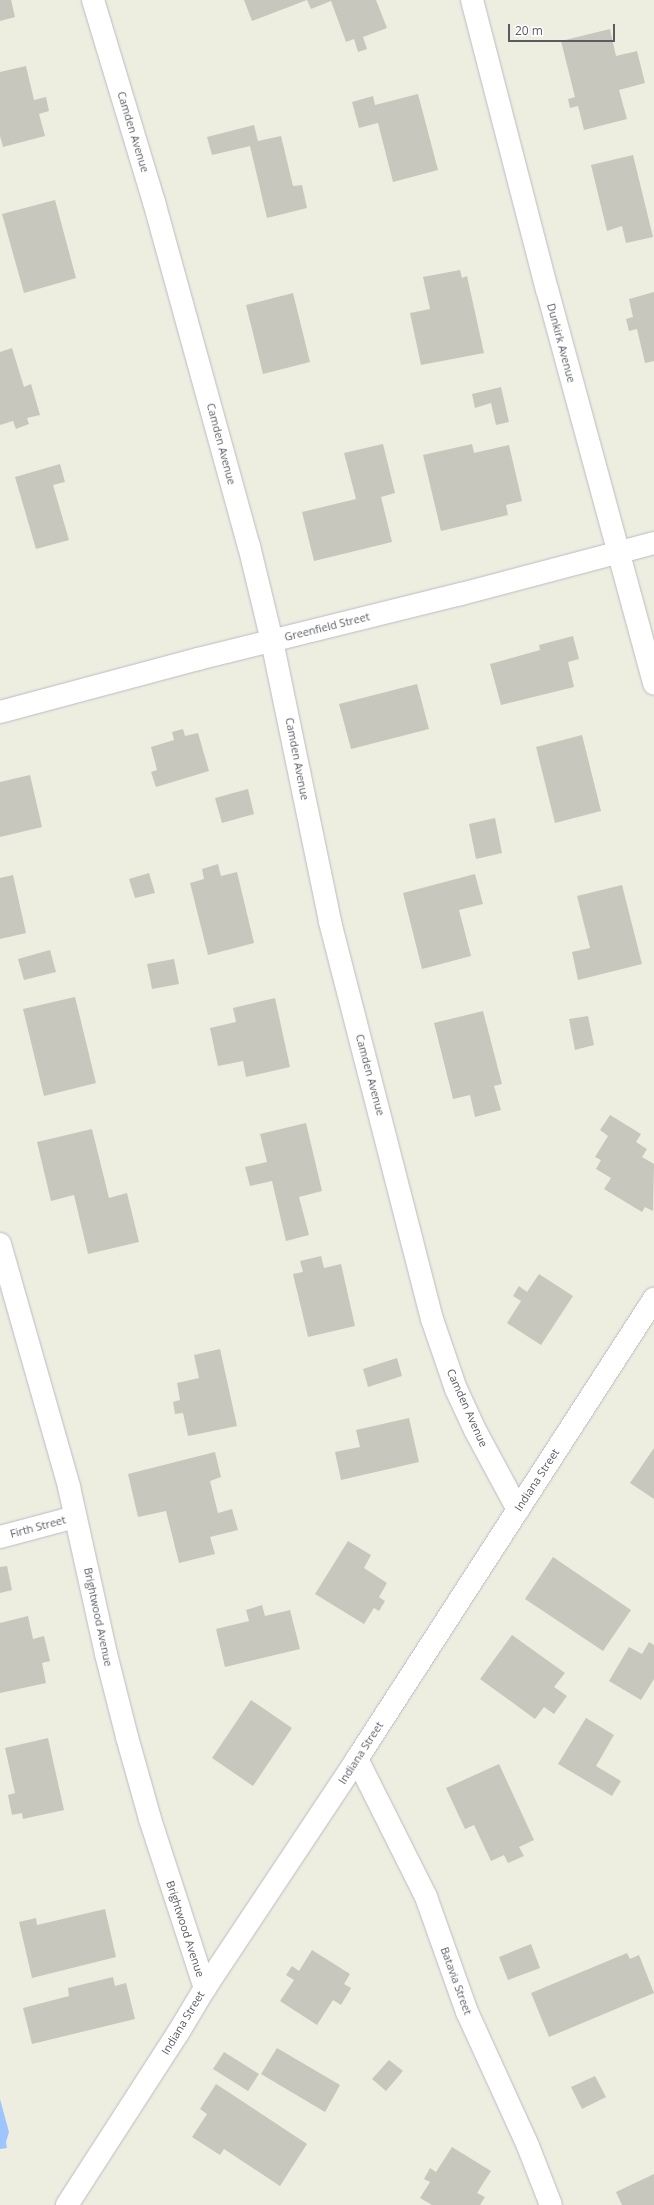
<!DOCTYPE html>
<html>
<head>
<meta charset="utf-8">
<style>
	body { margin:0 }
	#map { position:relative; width:654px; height:2205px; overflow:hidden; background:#edede0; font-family:"Open Sans",sans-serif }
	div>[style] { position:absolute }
	.water>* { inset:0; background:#9ec5ff }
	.building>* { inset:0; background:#c8c7bd }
	.roads { filter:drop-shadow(0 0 1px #bbbcc3) drop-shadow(0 0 1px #bbbcc3) }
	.minor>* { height:22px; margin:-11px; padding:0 11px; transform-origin:11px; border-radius:11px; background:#fff }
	span { translate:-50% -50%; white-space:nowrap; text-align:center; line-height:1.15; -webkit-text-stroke:3px #fff; paint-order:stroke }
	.street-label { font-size:11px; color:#595c63 }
	.scale { position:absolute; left:508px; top:24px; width:107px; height:18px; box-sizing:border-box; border:2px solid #595c63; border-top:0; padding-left:5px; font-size:12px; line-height:14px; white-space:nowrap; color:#595c63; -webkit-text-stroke:3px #fff; paint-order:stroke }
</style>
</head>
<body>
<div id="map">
	<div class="water">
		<i style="clip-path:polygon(0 2099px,9px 2132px,6px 2142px,7px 2148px,0 2149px)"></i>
	</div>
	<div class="building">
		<i style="clip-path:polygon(0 0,11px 0,15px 17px,0 21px)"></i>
		<i style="clip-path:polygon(244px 0,307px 0,252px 21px)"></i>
		<i style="clip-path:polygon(307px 0,376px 0,387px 28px,363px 37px,367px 49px,358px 52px,354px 39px,346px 42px,331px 1px,311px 9px)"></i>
		<i style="clip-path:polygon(610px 29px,616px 56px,637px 51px,645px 83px,619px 90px,627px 119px,584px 130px,578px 106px,570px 108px,568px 99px,575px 97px,561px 41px)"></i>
		<i style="clip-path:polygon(26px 66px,34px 100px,46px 97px,49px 111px,39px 114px,45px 136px,3px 147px,0 136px,0 72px)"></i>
		<i style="clip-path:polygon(418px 94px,438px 170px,393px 182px,378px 123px,359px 128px,352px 102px,373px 96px,375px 105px)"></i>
		<i style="clip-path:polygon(254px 125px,258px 141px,281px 136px,293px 186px,302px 185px,307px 208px,267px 218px,250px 146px,212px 155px,207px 137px)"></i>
		<i style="clip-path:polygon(633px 155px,653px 237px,626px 243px,622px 226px,607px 231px,591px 165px)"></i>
		<i style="clip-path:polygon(55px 200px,76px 278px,24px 293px,2px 214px)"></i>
		<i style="clip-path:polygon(460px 270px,462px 278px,467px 276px,484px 353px,421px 365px,410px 313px,430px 309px,423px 277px)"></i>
		<i style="clip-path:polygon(654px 292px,654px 361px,645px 363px,637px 329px,629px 331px,626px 319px,633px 317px,629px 299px)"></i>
		<i style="clip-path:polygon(293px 293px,310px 362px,263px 374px,246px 305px)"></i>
		<i style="clip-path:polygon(12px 348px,24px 387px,31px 384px,40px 415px,27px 418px,29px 424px,16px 429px,13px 421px,0 425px,0 352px)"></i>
		<i style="clip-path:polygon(501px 387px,509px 422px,496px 425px,491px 403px,475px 408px,472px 394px)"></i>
		<i style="clip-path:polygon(383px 444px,395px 493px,381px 497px,392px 542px,314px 561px,302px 512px,356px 499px,344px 453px)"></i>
		<i style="clip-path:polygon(472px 444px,474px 453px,509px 445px,522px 501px,506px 505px,508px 515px,441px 531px,423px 455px)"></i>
		<i style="clip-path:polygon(60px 464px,65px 482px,53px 485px,69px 540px,36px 549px,15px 477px)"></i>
		<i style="clip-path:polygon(573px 636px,579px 659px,568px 662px,574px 687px,501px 705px,490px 664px,540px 650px,539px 645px)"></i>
		<i style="clip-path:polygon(417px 684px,429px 729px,351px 749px,339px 704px)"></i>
		<i style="clip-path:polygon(183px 729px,185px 736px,198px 733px,209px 771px,156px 787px,151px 772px,157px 770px,151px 747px,174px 740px,172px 732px)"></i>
		<i style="clip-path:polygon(582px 735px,601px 811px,555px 823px,536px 747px)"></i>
		<i style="clip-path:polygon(30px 775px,42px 827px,0 837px,0 782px)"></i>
		<i style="clip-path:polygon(248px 789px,254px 814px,222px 823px,215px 798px)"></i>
		<i style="clip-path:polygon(495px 818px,502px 853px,476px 859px,469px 824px)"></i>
		<i style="clip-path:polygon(218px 864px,221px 876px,237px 872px,254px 943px,208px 955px,190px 883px,204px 879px,202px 869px)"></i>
		<i style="clip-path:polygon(149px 873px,155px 893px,135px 898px,129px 879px)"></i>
		<i style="clip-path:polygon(475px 874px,483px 904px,459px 910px,471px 956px,422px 969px,403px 893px)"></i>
		<i style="clip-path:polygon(13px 875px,26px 933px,0 939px,0 878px)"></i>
		<i style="clip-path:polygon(622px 885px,642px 964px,578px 980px,572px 952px,590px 948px,577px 896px)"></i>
		<i style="clip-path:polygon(50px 950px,56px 972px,24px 980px,18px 959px)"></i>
		<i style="clip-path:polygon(174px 959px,179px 984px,152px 989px,147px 964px)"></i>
		<i style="clip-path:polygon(75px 997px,96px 1083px,44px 1096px,23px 1009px)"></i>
		<i style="clip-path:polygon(275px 998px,290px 1067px,246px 1077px,243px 1061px,218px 1066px,210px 1028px,236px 1022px,233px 1008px)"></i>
		<i style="clip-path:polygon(483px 1011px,502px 1084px,494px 1086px,501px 1110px,475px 1117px,470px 1095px,453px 1099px,434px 1023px)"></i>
		<i style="clip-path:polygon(588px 1016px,594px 1045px,575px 1050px,569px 1019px)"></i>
		<i style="clip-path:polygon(610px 1115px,641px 1134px,636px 1142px,647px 1149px,642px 1157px,654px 1164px,653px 1211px,645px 1207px,642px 1212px,604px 1189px,611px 1178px,596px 1169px,601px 1160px,595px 1157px,608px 1136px,600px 1130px)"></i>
		<i style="clip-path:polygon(306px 1123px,322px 1191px,299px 1197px,309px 1235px,286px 1241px,272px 1181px,250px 1186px,245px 1167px,267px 1162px,260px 1134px)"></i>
		<i style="clip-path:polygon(92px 1129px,109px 1198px,127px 1193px,139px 1242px,88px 1254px,74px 1195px,51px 1201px,37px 1142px)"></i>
		<i style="clip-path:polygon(321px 1256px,324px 1268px,341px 1264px,355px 1326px,308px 1337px,293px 1274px,303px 1272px,300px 1261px)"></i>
		<i style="clip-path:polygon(539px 1274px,573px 1296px,541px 1345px,507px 1323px,521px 1301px,513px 1296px,519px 1286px,527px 1292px)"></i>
		<i style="clip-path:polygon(220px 1349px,237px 1426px,188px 1436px,183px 1413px,175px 1414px,173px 1402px,180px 1400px,177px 1383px,199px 1378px,194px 1355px)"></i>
		<i style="clip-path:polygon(397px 1358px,402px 1376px,368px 1387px,363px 1369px)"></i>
		<i style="clip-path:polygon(409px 1418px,419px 1462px,341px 1480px,335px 1452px,360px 1447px,356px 1430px)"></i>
		<i style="clip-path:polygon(654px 1448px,654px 1499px,630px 1483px)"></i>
		<i style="clip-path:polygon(215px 1452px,221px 1477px,210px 1481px,218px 1513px,232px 1509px,238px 1530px,210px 1537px,215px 1554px,179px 1563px,166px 1511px,138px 1517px,128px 1474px)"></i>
		<i style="clip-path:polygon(348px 1541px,371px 1555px,364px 1568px,387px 1583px,379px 1597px,385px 1601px,379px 1611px,374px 1608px,364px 1624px,315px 1594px)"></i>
		<i style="clip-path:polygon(553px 1557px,631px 1610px,603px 1651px,525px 1599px)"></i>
		<i style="clip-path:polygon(7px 1566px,12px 1590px,0 1593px,0 1567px)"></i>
		<i style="clip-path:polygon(262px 1605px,265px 1616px,290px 1610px,300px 1649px,225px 1667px,216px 1629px,249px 1621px,246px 1610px)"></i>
		<i style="clip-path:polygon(28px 1616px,33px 1639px,44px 1636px,50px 1661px,42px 1663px,46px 1683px,0 1693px,0 1623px)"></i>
		<i style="clip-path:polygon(512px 1635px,565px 1673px,554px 1687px,567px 1696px,554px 1714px,544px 1707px,535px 1719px,480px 1679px)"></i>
		<i style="clip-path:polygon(649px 1642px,654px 1645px,654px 1679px,641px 1700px,609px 1681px,629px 1647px,642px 1654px)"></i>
		<i style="clip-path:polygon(251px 1700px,292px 1728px,253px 1786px,212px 1758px)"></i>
		<i style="clip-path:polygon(586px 1718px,614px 1735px,596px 1766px,621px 1781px,612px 1796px,558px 1764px)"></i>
		<i style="clip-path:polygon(48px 1738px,64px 1810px,23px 1819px,22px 1813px,12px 1815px,8px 1795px,15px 1793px,5px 1748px)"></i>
		<i style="clip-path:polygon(499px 1764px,534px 1840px,519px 1847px,524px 1856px,508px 1863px,504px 1855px,491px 1861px,474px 1825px,465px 1829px,446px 1788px)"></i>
		<i style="clip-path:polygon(105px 1909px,116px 1957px,32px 1978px,19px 1922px,36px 1918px,37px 1925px)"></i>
		<i style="clip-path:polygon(531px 1944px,540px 1968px,508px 1980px,499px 1957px)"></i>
		<i style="clip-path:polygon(312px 1950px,350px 1974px,344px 1984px,351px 1988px,341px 2005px,333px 2000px,317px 2025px,280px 2001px,294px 1980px,286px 1975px,292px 1966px,299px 1971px)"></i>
		<i style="clip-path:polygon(627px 1953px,630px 1959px,639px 1955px,654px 1993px,549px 2037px,531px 1993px)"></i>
		<i style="clip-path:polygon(113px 1977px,115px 1986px,126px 1983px,135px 2019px,32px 2044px,23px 2008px,69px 1996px,68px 1988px)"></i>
		<i style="clip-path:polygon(277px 2048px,340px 2085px,325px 2112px,261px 2074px)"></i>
		<i style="clip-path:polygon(224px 2052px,259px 2074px,248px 2091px,213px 2069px)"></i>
		<i style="clip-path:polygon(389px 2060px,403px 2071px,386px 2091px,372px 2079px)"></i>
		<i style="clip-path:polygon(595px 2076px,606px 2097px,582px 2109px,571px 2087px)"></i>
		<i style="clip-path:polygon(216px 2084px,307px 2144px,280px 2186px,224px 2149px,220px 2155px,192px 2137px,207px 2114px,200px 2109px)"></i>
		<i style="clip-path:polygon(452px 2147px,491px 2171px,477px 2193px,485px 2197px,480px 2205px,432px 2205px,420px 2198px,430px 2182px,424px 2179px,430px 2168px,436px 2172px)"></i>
		<i style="clip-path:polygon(654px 2174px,654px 2205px,622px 2205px,616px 2192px)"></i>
	</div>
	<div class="roads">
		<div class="minor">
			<i style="left:93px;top:0;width:211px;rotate:73.2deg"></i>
			<i style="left:154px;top:202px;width:357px;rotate:74.6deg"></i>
			<i style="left:249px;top:546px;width:98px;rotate:76.4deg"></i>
			<i style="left:272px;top:641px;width:287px;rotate:78.3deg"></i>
			<i style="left:330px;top:922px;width:410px;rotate:75.6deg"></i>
			<i style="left:432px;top:1319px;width:74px;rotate:71.1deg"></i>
			<i style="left:456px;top:1389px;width:45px;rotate:65.1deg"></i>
			<i style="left:475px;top:1430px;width:91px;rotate:61.7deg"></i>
			<i style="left:472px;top:0;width:299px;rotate:75.5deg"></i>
			<i style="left:547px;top:289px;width:409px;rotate:74.8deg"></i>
			<i style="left:0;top:712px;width:205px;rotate:-15deg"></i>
			<i style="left:198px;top:659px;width:271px;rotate:-13.9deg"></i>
			<i style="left:461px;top:594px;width:200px;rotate:-14.8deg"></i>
			<i style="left:0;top:1244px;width:253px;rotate:74.1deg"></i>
			<i style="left:69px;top:1487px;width:171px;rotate:77.5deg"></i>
			<i style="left:106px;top:1654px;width:86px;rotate:75.8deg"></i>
			<i style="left:127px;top:1737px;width:85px;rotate:74.3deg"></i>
			<i style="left:150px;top:1819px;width:178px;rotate:72deg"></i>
			<i style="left:0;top:1537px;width:78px;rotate:-14.9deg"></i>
			<i style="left:357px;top:1759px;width:154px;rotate:63.4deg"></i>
			<i style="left:426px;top:1897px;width:122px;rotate:70.4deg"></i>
			<i style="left:467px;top:2012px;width:147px;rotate:65.5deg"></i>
			<i style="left:528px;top:2146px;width:63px;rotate:68.7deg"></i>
			<i style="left:67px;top:2205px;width:205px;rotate:-57.2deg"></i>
			<i style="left:178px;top:2033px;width:52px;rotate:-59deg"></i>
			<i style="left:205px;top:1988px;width:275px;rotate:-56.4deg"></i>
			<i style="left:357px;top:1759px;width:548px;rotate:-57.15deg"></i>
		</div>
	</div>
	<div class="street-label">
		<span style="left:133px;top:132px;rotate:73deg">Camden Avenue</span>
		<span style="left:561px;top:343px;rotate:75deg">Dunkirk Avenue</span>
		<span style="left:221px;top:444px;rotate:75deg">Camden Avenue</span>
		<span style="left:327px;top:627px;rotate:-14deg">Greenfield Street</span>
		<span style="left:297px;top:759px;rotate:79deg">Camden Avenue</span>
		<span style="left:370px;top:1075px;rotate:75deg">Camden Avenue</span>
		<span style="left:467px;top:1408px;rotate:66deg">Camden Avenue</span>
		<span style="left:537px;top:1480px;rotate:-57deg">Indiana Street</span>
		<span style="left:38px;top:1527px;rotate:-15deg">Firth Street</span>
		<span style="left:98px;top:1617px;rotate:78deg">Brightwood Avenue</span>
		<span style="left:361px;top:1753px;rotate:-57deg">Indiana Street</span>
		<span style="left:185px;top:1929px;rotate:72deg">Brightwood Avenue</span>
		<span style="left:456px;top:1981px;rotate:70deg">Batavia Street</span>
		<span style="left:183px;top:2023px;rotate:-59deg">Indiana Street</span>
	</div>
	<div class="scale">20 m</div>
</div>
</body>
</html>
